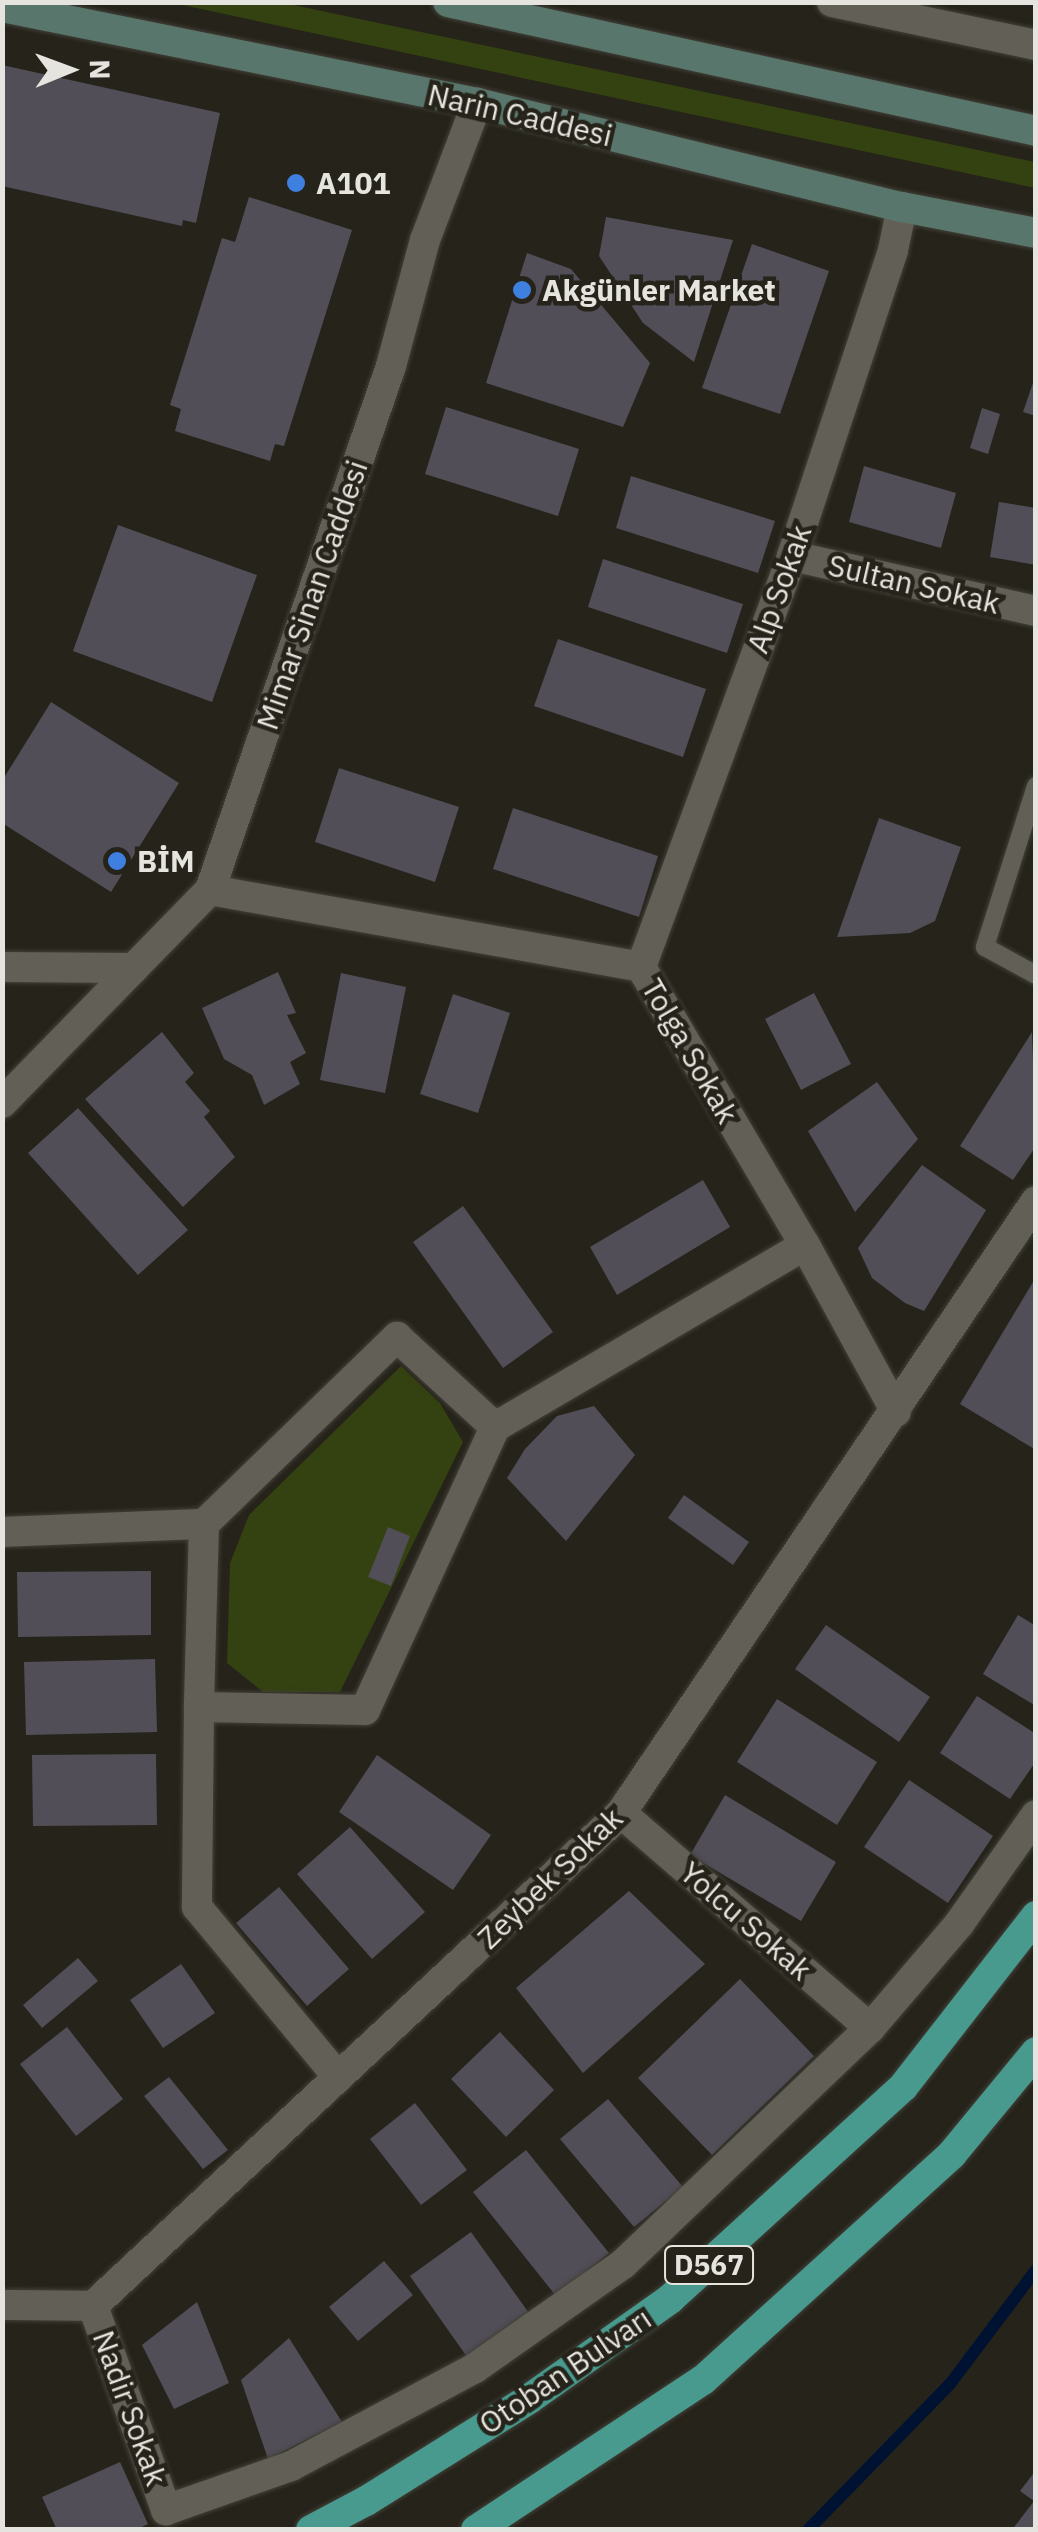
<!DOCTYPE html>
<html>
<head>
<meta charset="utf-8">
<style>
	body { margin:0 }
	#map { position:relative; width:1038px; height:2532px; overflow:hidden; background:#25231a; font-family:"IBM Plex Sans",sans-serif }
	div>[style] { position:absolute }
	.green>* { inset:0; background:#344110 }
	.stream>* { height:12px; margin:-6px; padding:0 6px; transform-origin:6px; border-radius:6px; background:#001232 }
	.building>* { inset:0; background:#524e58 }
	.roads { filter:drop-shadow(0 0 2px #424039) drop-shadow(0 0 2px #424039) }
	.service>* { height:18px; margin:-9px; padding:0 9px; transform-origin:9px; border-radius:9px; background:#626056 }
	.minor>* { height:30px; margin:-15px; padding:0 15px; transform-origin:15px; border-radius:15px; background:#626056 }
	.tertiary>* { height:30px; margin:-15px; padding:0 15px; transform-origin:15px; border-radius:15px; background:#626056 }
	.secondary>* { height:30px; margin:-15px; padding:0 15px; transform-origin:15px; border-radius:15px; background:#58766b }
	.trunk>* { height:30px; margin:-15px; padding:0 15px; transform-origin:15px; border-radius:15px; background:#479a8d }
	.dots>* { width:28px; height:28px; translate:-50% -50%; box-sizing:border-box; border:5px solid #25231a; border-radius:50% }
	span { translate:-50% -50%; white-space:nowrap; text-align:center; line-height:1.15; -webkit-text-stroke:9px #25231a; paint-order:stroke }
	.shield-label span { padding:2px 8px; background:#25231a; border:2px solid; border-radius:8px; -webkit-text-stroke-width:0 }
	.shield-label { font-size:28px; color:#e6e4de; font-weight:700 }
	.street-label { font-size:30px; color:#e6e4de }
	.poi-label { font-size:30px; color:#e6e4de; font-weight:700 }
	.left { translate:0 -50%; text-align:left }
	.frame { position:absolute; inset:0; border:5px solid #e6e4de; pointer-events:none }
	.north { position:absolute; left:20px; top:20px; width:100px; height:100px; -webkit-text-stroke:8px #25231a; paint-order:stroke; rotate:89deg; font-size:28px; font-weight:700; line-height:40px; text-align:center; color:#e6e4de }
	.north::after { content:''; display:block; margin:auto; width:35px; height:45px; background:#e6e4de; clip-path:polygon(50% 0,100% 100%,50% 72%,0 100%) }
</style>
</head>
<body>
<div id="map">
	<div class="green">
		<i style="clip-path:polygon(173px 3px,284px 3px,1035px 162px,1035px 188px)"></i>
		<i style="clip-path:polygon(401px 1366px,440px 1403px,463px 1442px,340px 1692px,263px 1692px,227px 1663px,230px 1563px,249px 1515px)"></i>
	</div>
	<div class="stream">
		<i style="left:808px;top:2530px;width:204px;rotate:-45.8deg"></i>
		<i style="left:950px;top:2384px;width:143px;rotate:-53deg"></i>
	</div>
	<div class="building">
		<i style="clip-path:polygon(2px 65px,220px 113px,196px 223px,183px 220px,182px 226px,2px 186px)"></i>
		<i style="clip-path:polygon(249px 197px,352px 230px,284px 446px,275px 444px,270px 461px,175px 431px,181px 409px,170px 405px,222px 238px,235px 242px)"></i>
		<i style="clip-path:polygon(606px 217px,733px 240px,694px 362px,643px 323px,599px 256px)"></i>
		<i style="clip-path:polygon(752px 244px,829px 271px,780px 414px,702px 388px)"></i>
		<i style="clip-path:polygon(527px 253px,571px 269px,650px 363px,623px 427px,486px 383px)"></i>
		<i style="clip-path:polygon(1035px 377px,1036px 377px,1036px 416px,1023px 412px)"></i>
		<i style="clip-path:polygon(446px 407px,579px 449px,558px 516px,425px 474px)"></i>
		<i style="clip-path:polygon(982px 408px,1000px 414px,988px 454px,970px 448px)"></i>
		<i style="clip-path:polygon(864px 466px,956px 493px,941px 548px,849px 522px)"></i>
		<i style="clip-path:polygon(631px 476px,775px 521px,758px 573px,616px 528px)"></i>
		<i style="clip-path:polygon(999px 502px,1036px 508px,1036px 565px,990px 557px)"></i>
		<i style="clip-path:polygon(118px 525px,257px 575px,212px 702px,73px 651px)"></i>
		<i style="clip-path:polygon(603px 559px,743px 604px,727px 653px,588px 607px)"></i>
		<i style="clip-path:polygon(558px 639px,706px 689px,683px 757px,534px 706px)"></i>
		<i style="clip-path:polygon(51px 702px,179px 783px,111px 892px,2px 823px,2px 781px)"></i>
		<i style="clip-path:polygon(339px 768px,459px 807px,435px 882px,315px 842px)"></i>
		<i style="clip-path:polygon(513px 808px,658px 856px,639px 917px,493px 869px)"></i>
		<i style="clip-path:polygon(879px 818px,961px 847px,935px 921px,910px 933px,837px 937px)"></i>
		<i style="clip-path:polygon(278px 972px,296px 1013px,287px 1015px,306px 1053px,290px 1062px,300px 1084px,264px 1105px,252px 1075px,224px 1059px,202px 1008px)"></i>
		<i style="clip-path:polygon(341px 973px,406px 987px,385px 1093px,320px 1080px)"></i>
		<i style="clip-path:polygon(814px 993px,851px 1064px,801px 1090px,765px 1019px)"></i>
		<i style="clip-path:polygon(453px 994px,510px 1013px,478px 1113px,420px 1094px)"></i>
		<i style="clip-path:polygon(162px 1032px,194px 1073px,185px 1082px,210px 1111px,204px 1117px,235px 1157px,183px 1207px,85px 1099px)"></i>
		<i style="clip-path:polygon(1032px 1032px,1036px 1146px,1013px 1180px,960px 1146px)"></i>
		<i style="clip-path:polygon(877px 1082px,918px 1139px,855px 1212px,808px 1131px)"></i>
		<i style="clip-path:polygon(78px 1108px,188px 1230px,138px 1275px,28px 1153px)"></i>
		<i style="clip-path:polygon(922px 1165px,986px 1210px,924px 1311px,905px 1303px,872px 1278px,858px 1248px)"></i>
		<i style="clip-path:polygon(703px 1180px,730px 1227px,617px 1295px,590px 1247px)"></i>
		<i style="clip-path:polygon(463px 1206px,553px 1332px,503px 1368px,413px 1242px)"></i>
		<i style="clip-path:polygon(1036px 1277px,1036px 1450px,960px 1404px)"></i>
		<i style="clip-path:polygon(594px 1406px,635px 1455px,566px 1541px,507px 1478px,525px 1449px,557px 1416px)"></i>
		<i style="clip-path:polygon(684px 1495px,749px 1542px,733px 1565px,668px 1518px)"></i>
		<i style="clip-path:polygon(388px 1527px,410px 1536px,391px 1586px,368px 1577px)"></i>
		<i style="clip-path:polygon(151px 1571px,151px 1635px,18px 1637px,17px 1572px)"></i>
		<i style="clip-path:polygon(1018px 1615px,1036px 1626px,1036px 1706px,983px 1674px)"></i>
		<i style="clip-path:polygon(826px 1625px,930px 1697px,899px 1742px,795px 1669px)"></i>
		<i style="clip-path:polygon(155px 1659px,157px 1732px,26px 1735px,24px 1662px)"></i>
		<i style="clip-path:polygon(977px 1696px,1036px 1734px,1036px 1761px,1010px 1799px,940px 1753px)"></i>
		<i style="clip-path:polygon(777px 1699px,877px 1762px,837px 1825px,737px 1762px)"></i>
		<i style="clip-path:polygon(156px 1754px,157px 1825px,33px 1826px,32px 1755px)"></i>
		<i style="clip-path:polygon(377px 1755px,491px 1835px,453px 1890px,339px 1812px)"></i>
		<i style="clip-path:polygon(909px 1780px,993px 1836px,948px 1903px,864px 1847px)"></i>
		<i style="clip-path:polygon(725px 1795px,836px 1862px,801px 1921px,690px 1855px)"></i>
		<i style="clip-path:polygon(350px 1827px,425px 1912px,372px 1959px,297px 1874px)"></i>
		<i style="clip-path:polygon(279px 1887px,349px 1969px,307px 2006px,236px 1923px)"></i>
		<i style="clip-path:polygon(629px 1891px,705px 1964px,583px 2073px,516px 1988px)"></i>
		<i style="clip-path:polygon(78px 1958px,98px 1981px,42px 2028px,23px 2005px)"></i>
		<i style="clip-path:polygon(181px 1964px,215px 2013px,163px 2048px,130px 2000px)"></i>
		<i style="clip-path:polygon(740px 1979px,814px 2056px,712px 2155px,638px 2078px)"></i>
		<i style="clip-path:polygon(67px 2027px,123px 2099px,76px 2136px,20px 2064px)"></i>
		<i style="clip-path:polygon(500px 2032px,554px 2090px,506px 2137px,451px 2079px)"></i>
		<i style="clip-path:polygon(169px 2077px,228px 2150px,203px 2169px,144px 2096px)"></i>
		<i style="clip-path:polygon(608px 2099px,683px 2187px,634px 2227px,560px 2139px)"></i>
		<i style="clip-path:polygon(415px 2103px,467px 2170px,421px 2205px,370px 2139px)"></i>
		<i style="clip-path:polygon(526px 2150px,609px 2253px,556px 2296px,473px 2192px)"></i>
		<i style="clip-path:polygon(471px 2232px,534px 2320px,472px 2364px,410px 2276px)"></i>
		<i style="clip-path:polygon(384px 2261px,413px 2295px,358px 2341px,329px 2307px)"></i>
		<i style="clip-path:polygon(197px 2302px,229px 2383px,174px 2409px,142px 2345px)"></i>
		<i style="clip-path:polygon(289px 2338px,342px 2422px,268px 2459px,241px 2380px)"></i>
		<i style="clip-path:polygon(120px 2462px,148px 2524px,135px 2530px,57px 2530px,42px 2497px)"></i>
		<i style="clip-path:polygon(1036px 2470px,1036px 2530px,1012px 2530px,1034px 2501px,1020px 2491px)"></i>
	</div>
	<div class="roads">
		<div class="service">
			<i style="left:1036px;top:786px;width:169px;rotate:107.6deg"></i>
			<i style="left:985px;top:947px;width:58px;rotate:28.8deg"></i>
		</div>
		<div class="minor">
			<i style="left:832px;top:2px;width:208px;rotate:11.9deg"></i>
			<i style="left:792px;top:556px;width:250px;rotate:12.7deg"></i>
			<i style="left:210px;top:890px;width:438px;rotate:10.1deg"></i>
			<i style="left:641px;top:967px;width:323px;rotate:59.5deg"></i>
			<i style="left:805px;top:1245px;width:190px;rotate:61.4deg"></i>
			<i style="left:2px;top:967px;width:132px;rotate:0.4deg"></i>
			<i style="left:641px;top:967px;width:438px;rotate:-69.8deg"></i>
			<i style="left:792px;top:556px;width:322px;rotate:-71.7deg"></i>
			<i style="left:893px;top:250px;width:44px;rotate:-78.2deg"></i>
			<i style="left:204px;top:1524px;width:183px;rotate:91.6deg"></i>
			<i style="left:199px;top:1707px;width:166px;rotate:1deg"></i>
			<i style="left:365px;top:1710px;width:311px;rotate:-65.3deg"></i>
			<i style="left:2px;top:1532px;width:202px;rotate:-2.3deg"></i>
			<i style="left:204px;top:1524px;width:269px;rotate:-44.1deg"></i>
			<i style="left:397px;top:1337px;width:133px;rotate:42.6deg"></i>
			<i style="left:495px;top:1427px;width:359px;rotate:-30.4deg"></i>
			<i style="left:199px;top:1707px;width:200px;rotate:90.6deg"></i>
			<i style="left:197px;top:1907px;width:221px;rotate:50.3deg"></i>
			<i style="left:621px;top:1813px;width:329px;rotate:40.8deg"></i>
			<i style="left:2px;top:2305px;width:91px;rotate:0.6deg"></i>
			<i style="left:93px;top:2306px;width:722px;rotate:-43.04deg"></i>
			<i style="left:621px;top:1813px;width:739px;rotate:-55.86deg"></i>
			<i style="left:93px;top:2306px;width:217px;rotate:70.3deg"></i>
			<i style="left:166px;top:2510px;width:133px;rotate:-19.4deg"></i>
			<i style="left:291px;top:2466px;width:208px;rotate:-28deg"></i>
			<i style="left:475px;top:2368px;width:181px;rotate:-35.1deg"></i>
			<i style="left:623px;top:2264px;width:342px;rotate:-43.7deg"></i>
			<i style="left:870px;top:2028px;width:137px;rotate:-49.4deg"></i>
			<i style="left:959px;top:1924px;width:133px;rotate:-54.8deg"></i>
		</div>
		<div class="tertiary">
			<i style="left:2px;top:1103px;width:298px;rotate:-45.7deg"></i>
			<i style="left:210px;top:890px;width:554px;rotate:-70.94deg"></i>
			<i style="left:391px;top:366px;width:131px;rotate:-74.9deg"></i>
			<i style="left:425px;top:240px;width:147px;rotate:-69.2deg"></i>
		</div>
		<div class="secondary">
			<i style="left:448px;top:2px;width:602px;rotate:12.37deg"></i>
			<i style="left:2px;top:7px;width:485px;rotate:11.4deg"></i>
			<i style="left:477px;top:103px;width:438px;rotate:13.8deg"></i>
			<i style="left:902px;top:207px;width:136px;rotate:11deg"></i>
		</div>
		<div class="trunk">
			<i style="left:311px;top:2530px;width:62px;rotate:-27.8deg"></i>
			<i style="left:366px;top:2501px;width:192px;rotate:-32deg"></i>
			<i style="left:529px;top:2399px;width:173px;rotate:-35.3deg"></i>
			<i style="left:670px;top:2299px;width:315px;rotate:-42.3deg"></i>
			<i style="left:903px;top:2087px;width:217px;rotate:-52.1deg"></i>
			<i style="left:476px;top:2530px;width:272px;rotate:-33.5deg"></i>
			<i style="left:703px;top:2380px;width:336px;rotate:-42.2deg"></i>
			<i style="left:952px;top:2154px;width:132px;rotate:-50.5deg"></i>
		</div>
	</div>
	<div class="dots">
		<i style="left:296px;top:183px;background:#3f7fe0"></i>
		<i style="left:522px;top:290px;background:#3f7fe0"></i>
		<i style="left:117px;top:861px;background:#3f7fe0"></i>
	</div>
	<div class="shield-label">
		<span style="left:709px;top:2265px">D567</span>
	</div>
	<div class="street-label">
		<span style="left:520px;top:115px;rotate:13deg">Narin Caddesi</span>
		<span style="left:914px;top:584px;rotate:13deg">Sultan Sokak</span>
		<span style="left:779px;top:589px;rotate:-70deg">Alp Sokak</span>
		<span style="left:312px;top:595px;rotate:-71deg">Mimar Sinan Caddesi</span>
		<span style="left:690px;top:1051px;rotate:60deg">Tolga Sokak</span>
		<span style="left:550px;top:1878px;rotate:-44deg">Zeybek Sokak</span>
		<span style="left:746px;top:1921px;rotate:41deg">Yolcu Sokak</span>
		<span style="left:565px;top:2371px;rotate:-34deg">Otoban Bulvarı</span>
		<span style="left:130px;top:2408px;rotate:70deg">Nadir Sokak</span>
	</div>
	<div class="poi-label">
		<span class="left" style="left:316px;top:183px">A101</span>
		<span class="left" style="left:542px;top:290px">Akgünler Market</span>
		<span class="left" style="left:137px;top:861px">BİM</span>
	</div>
	<div class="frame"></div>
	<div class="north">N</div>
</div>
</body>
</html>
